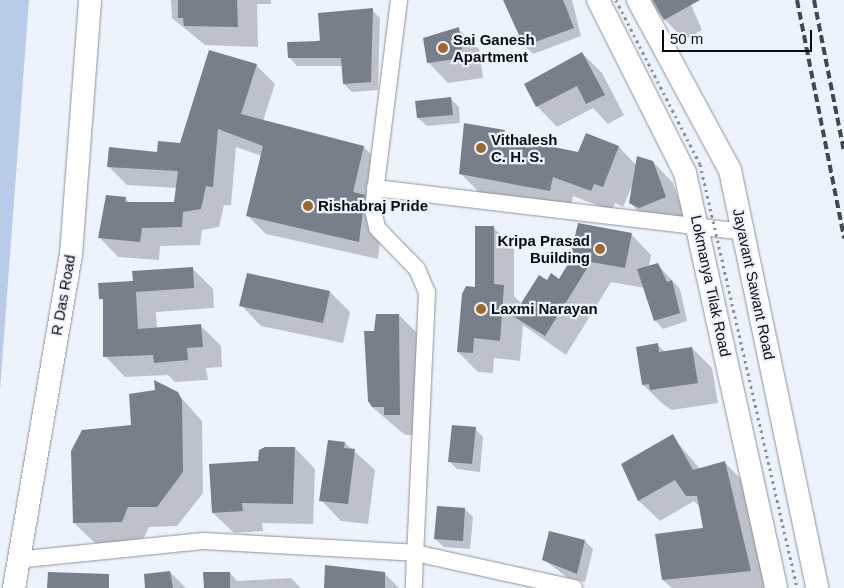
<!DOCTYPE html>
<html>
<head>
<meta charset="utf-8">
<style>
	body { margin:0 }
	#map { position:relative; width:844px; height:588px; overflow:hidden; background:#edf3fd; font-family:Helvetica,sans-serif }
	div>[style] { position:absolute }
	.water>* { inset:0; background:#b8ccea }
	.shadow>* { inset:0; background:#0003 }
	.building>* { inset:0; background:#787f8a }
	.roads { filter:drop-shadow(0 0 1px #8c939e) drop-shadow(0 0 1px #8c939e) }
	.street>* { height:16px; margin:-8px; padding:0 8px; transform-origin:8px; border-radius:8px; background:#fff }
	.secondary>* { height:22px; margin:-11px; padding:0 11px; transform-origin:11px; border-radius:11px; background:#fff }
	.rail>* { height:4px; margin-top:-2px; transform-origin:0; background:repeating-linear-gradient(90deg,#44484c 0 8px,transparent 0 12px) }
	.path-bridge>* { height:3px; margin-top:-1.5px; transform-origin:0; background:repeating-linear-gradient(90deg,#898e95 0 2.5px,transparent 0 6.5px) }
	.dots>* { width:14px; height:14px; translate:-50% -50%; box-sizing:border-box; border:2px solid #edf3fd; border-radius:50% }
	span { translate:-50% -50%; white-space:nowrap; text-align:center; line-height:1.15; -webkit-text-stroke:4.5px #edf3fd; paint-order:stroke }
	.poi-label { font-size:15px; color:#0a0d10; font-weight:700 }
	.left { translate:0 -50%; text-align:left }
	.right { translate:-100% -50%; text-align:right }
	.street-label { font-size:15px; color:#0a0d10 }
	.scale { position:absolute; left:662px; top:30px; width:150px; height:22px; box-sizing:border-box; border:2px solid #0a0d10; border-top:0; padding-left:6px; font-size:15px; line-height:18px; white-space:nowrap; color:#0a0d10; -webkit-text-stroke:4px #edf3fd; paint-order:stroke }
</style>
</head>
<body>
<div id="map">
	<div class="water">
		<i style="clip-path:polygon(0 0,29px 0,0 390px)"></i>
	</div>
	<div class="shadow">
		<i style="clip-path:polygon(171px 0,271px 0,271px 4px,257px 4px,258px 47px,205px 45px,172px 18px)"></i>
		<i style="clip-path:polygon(513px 0,572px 0,581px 36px,533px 54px,525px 46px)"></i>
		<i style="clip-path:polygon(645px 0,689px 0,702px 30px,685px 40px)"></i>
		<i style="clip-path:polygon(372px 10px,380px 18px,378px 90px,352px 92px,344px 84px,343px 66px,297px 66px,289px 57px)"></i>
		<i style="clip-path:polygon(458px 29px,479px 49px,483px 78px,448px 83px,428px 62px)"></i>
		<i style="clip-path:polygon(582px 53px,602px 73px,624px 115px,608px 124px,593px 108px,557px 127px,537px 106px)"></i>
		<i style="clip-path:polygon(256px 65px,275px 84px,263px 121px,364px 147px,382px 166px,373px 204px,383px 215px,378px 259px,266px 234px,247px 215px,262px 156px,236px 147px,231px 205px,224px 205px,219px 227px,202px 230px,200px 245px,160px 246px,159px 260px,118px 257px,100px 238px,125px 198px,130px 203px,175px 203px,177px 188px,127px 185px,108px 166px,180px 145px)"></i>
		<i style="clip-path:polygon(451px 99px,459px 107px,460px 123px,427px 126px,418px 118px)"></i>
		<i style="clip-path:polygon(504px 131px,514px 141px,579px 154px,586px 135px,619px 147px,637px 166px,653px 162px,673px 183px,685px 217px,650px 223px,630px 203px,632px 186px,623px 207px,615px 203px,612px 211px,573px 196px,570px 211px,481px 194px,461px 174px)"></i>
		<i style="clip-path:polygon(493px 227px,514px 248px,514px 296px,522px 304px,548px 281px,560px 280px,631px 234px,651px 255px,649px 266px,657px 264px,680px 289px,687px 321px,663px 329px,655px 320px,645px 288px,611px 282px,566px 355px,523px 325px,520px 361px,494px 358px,493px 373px,478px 372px,458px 352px)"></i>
		<i style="clip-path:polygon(192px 268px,213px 289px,214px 308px,156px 312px,157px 329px,201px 326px,221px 346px,222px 367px,206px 368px,208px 380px,175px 382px,168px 375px,125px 377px,105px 356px,105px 302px,101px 298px,134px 282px)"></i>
		<i style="clip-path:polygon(330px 292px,350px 312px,343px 343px,261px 326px,241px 305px)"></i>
		<i style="clip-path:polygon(399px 315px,419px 335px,420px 435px,405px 435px,372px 407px,375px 333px)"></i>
		<i style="clip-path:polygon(657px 344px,665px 352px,692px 348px,712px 368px,718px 403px,672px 410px,664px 405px,643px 385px)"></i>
		<i style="clip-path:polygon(156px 391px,177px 393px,202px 421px,203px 493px,177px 526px,149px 527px,142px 542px,95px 543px,74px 523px)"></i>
		<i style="clip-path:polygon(475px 429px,483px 437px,480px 472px,457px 469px,449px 461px)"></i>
		<i style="clip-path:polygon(672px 436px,700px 469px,725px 463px,745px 483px,770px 588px,672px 588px,663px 580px,705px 529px,701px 508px,694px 501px,660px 521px,639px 501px,622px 465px)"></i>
		<i style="clip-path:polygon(345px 443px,375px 470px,368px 524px,341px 521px,321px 500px)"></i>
		<i style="clip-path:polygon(295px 448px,315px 469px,313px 524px,262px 523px,263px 531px,234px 533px,213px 513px,260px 462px)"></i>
		<i style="clip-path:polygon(465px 509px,473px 517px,470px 549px,444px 547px,435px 539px)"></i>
		<i style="clip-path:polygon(550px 533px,585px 541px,593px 549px,585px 582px,568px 578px,543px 559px)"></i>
		<i style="clip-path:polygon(170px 572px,186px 588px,147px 588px)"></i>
		<i style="clip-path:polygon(230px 573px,237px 581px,291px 578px,301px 588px,205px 588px)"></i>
		<i style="clip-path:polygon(384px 573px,399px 588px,325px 588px)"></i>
	</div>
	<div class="building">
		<i style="clip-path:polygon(178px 0,237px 0,238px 27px,184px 26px,183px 18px,178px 18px)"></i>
		<i style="clip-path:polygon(503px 0,563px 0,574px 28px,524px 46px)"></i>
		<i style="clip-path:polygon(653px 0,700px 0,664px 20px)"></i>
		<i style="clip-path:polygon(373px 8px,371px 82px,343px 84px,341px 58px,288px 58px,287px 42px,320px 41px,318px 13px)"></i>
		<i style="clip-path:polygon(459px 27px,463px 58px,427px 63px,423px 38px)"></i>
		<i style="clip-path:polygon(209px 50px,257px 64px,241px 114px,364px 146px,353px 192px,365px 195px,359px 242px,246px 216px,263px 146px,218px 129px,213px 187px,206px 186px,201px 209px,183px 212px,182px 227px,142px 228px,140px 242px,98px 238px,106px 195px,126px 197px,125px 202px,174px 202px,178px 171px,107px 167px,109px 147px,157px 152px,158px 141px,180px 143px)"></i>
		<i style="clip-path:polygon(582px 52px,605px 95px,586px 104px,577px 86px,536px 107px,524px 84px)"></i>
		<i style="clip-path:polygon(451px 97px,453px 115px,417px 118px,415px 101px)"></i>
		<i style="clip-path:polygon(464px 123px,505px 130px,504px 137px,578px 152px,586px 133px,619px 146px,603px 187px,594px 184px,591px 191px,553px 177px,550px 191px,459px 174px)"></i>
		<i style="clip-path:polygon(637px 156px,653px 161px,666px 197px,639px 208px,629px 203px)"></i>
		<i style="clip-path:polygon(578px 223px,632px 233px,625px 268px,591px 262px,545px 336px,513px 316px,539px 275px,547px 280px,551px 273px,559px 279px,569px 262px)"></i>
		<i style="clip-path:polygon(475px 226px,494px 226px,494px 284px,504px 285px,500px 341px,474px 338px,473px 353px,457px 352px,462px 294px,466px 286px,475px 287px)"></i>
		<i style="clip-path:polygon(658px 263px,667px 282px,672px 280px,680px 313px,654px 321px,637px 269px)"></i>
		<i style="clip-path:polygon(193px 267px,194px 288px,136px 292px,138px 329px,201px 324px,203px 347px,187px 348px,188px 360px,154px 363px,153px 355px,103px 357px,103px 299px,99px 299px,98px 283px,133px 281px,132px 271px)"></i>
		<i style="clip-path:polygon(247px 273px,330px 291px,323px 323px,239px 306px)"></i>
		<i style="clip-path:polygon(376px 314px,399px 314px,400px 415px,384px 415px,384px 407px,372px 407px,368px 401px,364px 331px,374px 331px)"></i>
		<i style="clip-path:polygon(658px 343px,659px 352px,692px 347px,698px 383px,650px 390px,649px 384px,642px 385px,636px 347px)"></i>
		<i style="clip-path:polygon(154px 380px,178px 392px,182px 400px,183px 472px,157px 507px,128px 507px,122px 522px,73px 523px,71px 451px,82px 430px,131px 425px,129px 394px,155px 390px)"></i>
		<i style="clip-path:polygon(452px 425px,476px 427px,472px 464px,448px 462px)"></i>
		<i style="clip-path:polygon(673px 434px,693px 470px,725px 461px,751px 571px,662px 580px,655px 534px,703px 528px,697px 496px,686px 496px,675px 480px,638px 501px,621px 464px)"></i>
		<i style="clip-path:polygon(328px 440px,345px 442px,344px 448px,355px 449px,348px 504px,319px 501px)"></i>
		<i style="clip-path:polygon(265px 447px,295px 447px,293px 504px,242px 503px,243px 511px,212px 513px,209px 464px,258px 461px,259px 450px)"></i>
		<i style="clip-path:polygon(437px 506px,465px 508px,463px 541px,434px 539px)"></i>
		<i style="clip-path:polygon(549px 531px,585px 540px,577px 574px,542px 560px)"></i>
		<i style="clip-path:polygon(325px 565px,385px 572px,385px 588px,324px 588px)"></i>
		<i style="clip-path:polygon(170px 571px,173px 588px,145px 588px,144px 574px)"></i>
		<i style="clip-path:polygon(48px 572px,109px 574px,109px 588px,47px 588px)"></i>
		<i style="clip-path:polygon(203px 572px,230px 572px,230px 588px,204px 588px)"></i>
	</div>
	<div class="roads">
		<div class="street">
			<i style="left:399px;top:0;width:212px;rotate:97.1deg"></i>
			<i style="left:373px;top:210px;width:18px;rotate:77deg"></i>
			<i style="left:377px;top:228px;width:57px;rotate:45.7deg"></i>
			<i style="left:417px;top:269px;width:26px;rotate:67deg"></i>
			<i style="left:427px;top:293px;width:260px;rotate:92.6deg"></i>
			<i style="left:415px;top:553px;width:163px;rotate:12.4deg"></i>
			<i style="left:375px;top:188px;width:371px;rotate:6.8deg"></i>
			<i style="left:16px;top:560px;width:188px;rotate:-5.8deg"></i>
			<i style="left:203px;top:541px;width:212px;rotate:3.2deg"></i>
			<i style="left:415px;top:553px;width:35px;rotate:92deg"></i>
		</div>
		<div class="secondary">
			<i style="left:598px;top:0;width:194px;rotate:63.3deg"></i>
			<i style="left:685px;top:173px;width:425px;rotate:77.6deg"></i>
			<i style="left:638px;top:0;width:193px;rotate:61.6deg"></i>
			<i style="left:730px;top:170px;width:427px;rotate:78.2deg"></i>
			<i style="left:14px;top:588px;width:339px;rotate:-80.3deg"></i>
			<i style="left:71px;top:254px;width:255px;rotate:-85.7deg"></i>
		</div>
	</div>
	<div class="rail">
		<i style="left:797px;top:0;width:243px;rotate:78.8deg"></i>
		<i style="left:814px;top:0;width:154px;rotate:78.8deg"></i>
	</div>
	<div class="path-bridge">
		<i style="left:616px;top:0;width:184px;rotate:62.9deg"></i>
		<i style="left:700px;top:164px;width:435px;rotate:77.1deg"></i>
	</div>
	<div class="dots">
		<i style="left:443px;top:48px;background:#9f6824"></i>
		<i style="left:481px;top:148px;background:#9f6824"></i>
		<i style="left:308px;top:206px;background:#9f6824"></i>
		<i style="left:600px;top:249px;background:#9f6824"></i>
		<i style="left:481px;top:309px;background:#9f6824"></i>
	</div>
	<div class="poi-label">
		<span class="left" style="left:453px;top:48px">Sai Ganesh<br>Apartment</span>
		<span class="left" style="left:491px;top:148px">Vithalesh<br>C. H. S.</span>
		<span class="left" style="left:318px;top:206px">Rishabraj Pride</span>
		<span class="right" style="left:590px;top:249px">Kripa Prasad<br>Building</span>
		<span class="left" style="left:491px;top:309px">Laxmi Narayan</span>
	</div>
	<div class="street-label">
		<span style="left:754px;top:284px;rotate:78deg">Jayavant Sawant Road</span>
		<span style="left:711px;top:286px;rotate:78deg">Lokmanya Tilak Road</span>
		<span style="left:63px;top:295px;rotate:-80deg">R Das Road</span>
	</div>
	<div class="scale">50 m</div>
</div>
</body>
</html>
